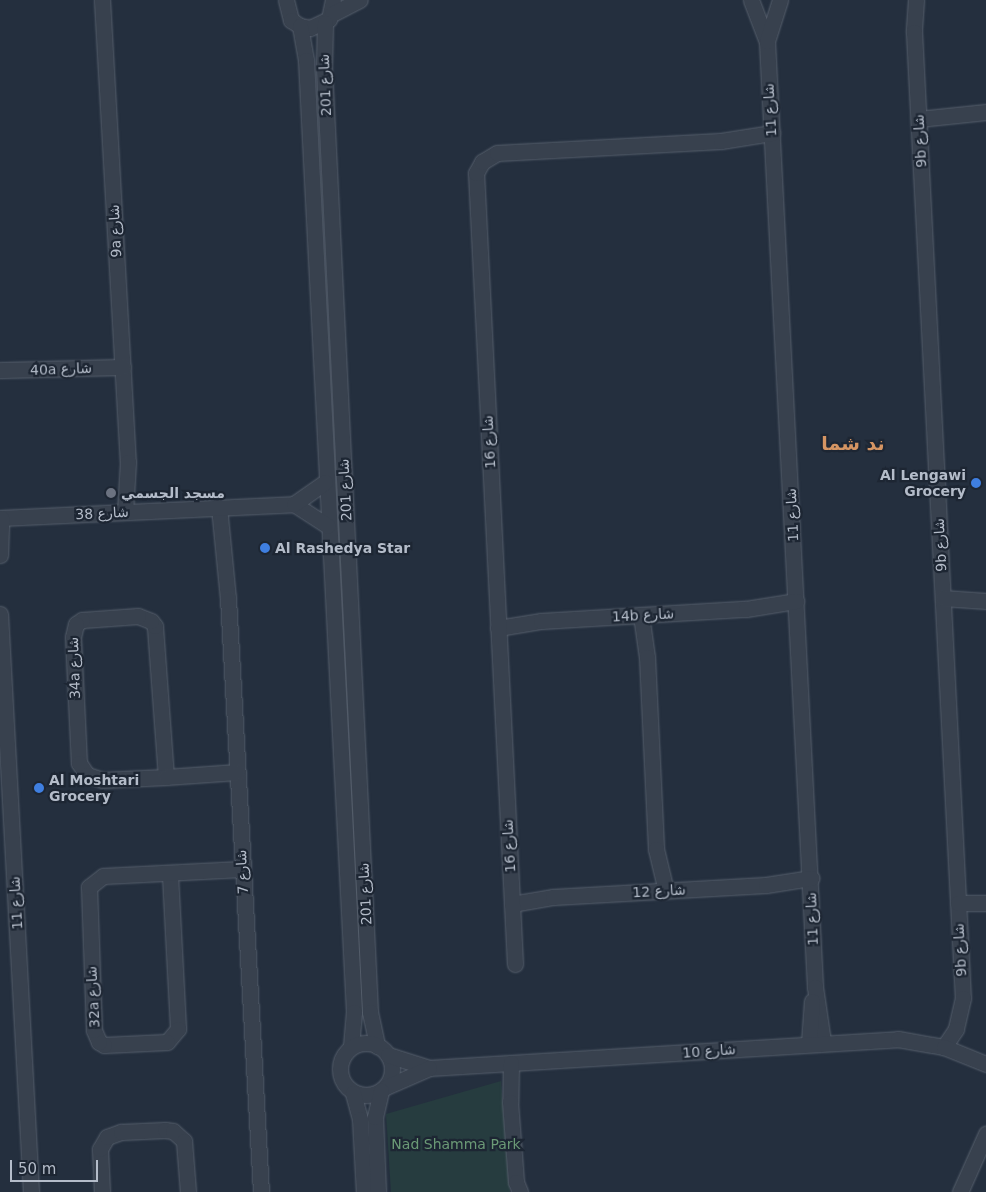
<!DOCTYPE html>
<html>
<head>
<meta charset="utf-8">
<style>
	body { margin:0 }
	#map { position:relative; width:986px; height:1192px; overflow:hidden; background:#242f3e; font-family:"DejaVu Sans",Cairo,sans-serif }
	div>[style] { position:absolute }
	.green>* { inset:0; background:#263c3f }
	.roads { filter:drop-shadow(0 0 1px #565f6c) drop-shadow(0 0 1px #565f6c) }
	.minor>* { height:15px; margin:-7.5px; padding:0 7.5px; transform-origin:7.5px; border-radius:7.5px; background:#38414e }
	.minor>.ring { margin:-7.5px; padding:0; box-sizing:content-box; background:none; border:15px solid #38414e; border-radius:50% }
	.dots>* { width:14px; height:14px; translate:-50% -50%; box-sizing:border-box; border:2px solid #1d2633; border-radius:50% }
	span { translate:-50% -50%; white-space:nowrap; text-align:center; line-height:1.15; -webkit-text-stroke:4.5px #1d2633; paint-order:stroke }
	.street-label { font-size:14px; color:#b4bcc9 }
	.poi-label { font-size:14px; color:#b4bcc9; font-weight:700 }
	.right { translate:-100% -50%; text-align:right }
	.left { translate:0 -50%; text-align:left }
	.park-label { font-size:14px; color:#6b9a76 }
	.district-label { font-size:19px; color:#d59563; font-weight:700 }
	.scale { position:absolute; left:10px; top:1160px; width:88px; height:22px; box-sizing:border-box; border:2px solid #b4bcc9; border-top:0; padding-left:6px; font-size:15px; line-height:18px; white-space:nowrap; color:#b4bcc9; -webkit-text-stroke:4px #1d2633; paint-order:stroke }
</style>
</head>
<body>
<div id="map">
	<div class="green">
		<i style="clip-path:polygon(501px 1081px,510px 1192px,391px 1192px,386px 1114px)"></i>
	</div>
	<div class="roads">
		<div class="minor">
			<i style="left:102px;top:0;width:463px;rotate:86.8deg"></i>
			<i style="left:128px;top:462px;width:50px;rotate:93.4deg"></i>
			<i style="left:286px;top:0;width:21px;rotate:76deg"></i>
			<i style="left:291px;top:20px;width:11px;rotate:34deg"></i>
			<i style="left:300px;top:26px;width:10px;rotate:11deg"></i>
			<i style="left:310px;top:28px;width:21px;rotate:-25deg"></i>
			<i style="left:329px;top:19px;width:19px;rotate:-78deg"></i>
			<i style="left:751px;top:0;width:45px;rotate:69.1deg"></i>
			<i style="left:767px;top:42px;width:946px;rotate:87.09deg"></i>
			<i style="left:815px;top:987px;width:56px;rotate:81.7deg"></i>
			<i style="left:916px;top:0;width:32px;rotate:94deg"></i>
			<i style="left:914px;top:32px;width:967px;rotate:87.1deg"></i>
			<i style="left:963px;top:998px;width:32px;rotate:103deg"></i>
			<i style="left:956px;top:1029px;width:22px;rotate:124deg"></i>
			<i style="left:332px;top:14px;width:31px;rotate:-27deg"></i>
			<i style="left:325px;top:23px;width:45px;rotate:91.3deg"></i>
			<i style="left:324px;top:68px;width:945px;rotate:87.21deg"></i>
			<i style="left:370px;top:1012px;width:35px;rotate:78deg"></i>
			<i style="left:300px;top:26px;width:35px;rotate:80deg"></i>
			<i style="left:306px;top:60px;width:953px;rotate:87.11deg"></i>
			<i style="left:354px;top:1012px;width:35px;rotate:95deg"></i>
			<i style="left:767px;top:41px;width:43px;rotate:-72.4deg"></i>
			<i style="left:919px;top:119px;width:67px;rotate:-6deg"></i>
			<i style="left:0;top:370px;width:123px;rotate:-1.4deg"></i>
			<i style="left:294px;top:504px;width:40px;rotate:32.9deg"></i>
			<i style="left:219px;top:507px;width:91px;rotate:84.4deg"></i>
			<i style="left:228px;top:598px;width:595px;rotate:86.82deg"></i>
			<i style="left:0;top:518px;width:294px;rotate:-2.7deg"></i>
			<i style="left:294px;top:504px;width:38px;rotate:-35deg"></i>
			<i style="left:0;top:555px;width:37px;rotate:-88deg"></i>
			<i style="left:943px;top:598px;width:43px;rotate:4deg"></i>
			<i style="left:0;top:614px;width:579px;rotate:86.93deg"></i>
			<i style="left:641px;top:615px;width:42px;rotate:81.9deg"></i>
			<i style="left:647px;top:657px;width:192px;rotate:87.3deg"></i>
			<i style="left:656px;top:849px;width:43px;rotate:76.6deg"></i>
			<i style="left:498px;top:628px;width:44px;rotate:-9.2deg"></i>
			<i style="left:541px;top:621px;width:205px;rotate:-3.4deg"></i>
			<i style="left:746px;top:609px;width:51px;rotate:-9.1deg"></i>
			<i style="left:166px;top:777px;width:151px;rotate:-94.2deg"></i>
			<i style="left:155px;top:626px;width:6px;rotate:-129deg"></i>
			<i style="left:151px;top:621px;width:14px;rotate:-159deg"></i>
			<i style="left:138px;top:616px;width:56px;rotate:175.9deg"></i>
			<i style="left:82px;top:620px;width:7px;rotate:146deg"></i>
			<i style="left:76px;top:624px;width:13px;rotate:103deg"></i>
			<i style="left:73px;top:637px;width:126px;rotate:87.3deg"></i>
			<i style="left:79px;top:763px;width:14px;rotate:56deg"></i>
			<i style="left:87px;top:775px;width:16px;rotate:18deg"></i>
			<i style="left:102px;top:780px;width:64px;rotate:-2.7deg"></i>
			<i style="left:166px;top:777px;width:71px;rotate:-4deg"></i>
			<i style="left:170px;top:875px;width:154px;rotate:87deg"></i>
			<i style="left:178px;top:1029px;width:17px;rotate:130deg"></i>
			<i style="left:167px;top:1042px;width:63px;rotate:177.3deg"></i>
			<i style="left:104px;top:1045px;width:6px;rotate:-149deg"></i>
			<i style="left:99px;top:1042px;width:13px;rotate:-113deg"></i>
			<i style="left:94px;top:1030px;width:143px;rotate:-92deg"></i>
			<i style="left:89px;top:887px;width:18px;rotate:-38deg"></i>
			<i style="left:103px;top:876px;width:139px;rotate:-2.9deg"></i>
			<i style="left:958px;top:903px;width:28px"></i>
			<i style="left:512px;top:904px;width:42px;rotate:-9.7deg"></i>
			<i style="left:553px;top:897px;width:213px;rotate:-3.2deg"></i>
			<i style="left:766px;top:885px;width:46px;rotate:-8.8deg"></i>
			<i style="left:515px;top:964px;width:792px;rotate:-92.82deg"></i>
			<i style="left:476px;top:173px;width:13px;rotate:-61deg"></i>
			<i style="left:482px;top:162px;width:17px;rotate:-31deg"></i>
			<i style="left:497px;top:153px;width:224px;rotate:-3.1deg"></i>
			<i style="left:721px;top:141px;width:52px;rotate:-8.9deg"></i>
			<i class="ring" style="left:340px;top:1043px;width:37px;height:37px"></i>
			<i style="left:809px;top:1043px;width:42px;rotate:-85.9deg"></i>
			<i style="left:388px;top:1055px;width:43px;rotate:17.6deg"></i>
			<i style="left:429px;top:1068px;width:470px;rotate:-3.5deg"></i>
			<i style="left:898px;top:1039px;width:47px;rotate:9.9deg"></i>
			<i style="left:944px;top:1047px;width:45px;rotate:22deg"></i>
			<i style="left:511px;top:1063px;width:39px;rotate:91deg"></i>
			<i style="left:510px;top:1102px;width:80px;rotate:85.7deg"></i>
			<i style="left:516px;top:1182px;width:11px;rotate:68deg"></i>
			<i style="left:386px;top:1087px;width:47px;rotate:-23.8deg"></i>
			<i style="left:353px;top:1093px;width:27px;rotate:75deg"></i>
			<i style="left:360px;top:1119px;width:73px;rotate:86.9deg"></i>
			<i style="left:102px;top:1192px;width:43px;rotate:-92.7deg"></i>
			<i style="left:100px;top:1149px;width:14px;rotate:-60deg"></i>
			<i style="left:107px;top:1137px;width:15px;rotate:-20deg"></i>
			<i style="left:121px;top:1132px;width:44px;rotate:-2.6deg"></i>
			<i style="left:165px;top:1130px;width:8px;rotate:7deg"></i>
			<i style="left:173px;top:1131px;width:15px;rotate:42deg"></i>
			<i style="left:184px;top:1141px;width:51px;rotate:85.5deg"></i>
			<i style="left:378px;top:1192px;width:75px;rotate:-92.3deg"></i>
			<i style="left:375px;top:1117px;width:27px;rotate:-77deg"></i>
			<i style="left:960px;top:1192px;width:64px;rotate:-65.9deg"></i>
		</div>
	</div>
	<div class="dots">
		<i style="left:976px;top:483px;background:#3f7fe0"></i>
		<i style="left:111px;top:493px;background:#6b7280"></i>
		<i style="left:265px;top:548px;background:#3f7fe0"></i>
		<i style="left:39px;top:788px;background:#3f7fe0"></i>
	</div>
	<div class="street-label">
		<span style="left:325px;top:85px;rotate:-92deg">شارع 201</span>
		<span style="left:770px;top:110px;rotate:-93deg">شارع 11</span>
		<span style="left:920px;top:141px;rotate:-93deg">9b شارع</span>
		<span style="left:115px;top:231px;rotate:-93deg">9a شارع</span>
		<span style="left:61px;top:369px;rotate:-2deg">40a شارع</span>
		<span style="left:489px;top:442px;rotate:-93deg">شارع 16</span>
		<span style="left:345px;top:490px;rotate:-93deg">شارع 201</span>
		<span style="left:102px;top:513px;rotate:-3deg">شارع 38</span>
		<span style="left:792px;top:515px;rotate:-93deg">شارع 11</span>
		<span style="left:940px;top:545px;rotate:-93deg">9b شارع</span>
		<span style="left:643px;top:615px;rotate:-3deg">14b شارع</span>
		<span style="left:74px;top:668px;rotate:-92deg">34a شارع</span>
		<span style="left:509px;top:846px;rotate:-93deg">شارع 16</span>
		<span style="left:242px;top:872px;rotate:-93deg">شارع 7</span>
		<span style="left:659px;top:891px;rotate:-3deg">شارع 12</span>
		<span style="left:365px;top:894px;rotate:-93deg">شارع 201</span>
		<span style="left:16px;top:903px;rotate:-93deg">شارع 11</span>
		<span style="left:812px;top:919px;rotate:-92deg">شارع 11</span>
		<span style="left:960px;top:950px;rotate:-93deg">9b شارع</span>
		<span style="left:93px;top:997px;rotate:-93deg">32a شارع</span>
		<span style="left:709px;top:1051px;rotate:-4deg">شارع 10</span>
	</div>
	<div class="poi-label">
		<span class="right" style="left:966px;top:483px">Al Lengawi<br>Grocery</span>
		<span class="left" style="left:121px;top:493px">مسجد الجسمي</span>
		<span class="left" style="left:275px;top:548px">Al Rashedya Star</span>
		<span class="left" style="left:49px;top:788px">Al Moshtari<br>Grocery</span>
	</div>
	<div class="park-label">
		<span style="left:456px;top:1144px">Nad Shamma Park</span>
	</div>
	<div class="district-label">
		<span style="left:853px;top:444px">ند شما</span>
	</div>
	<div class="scale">50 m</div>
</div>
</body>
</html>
